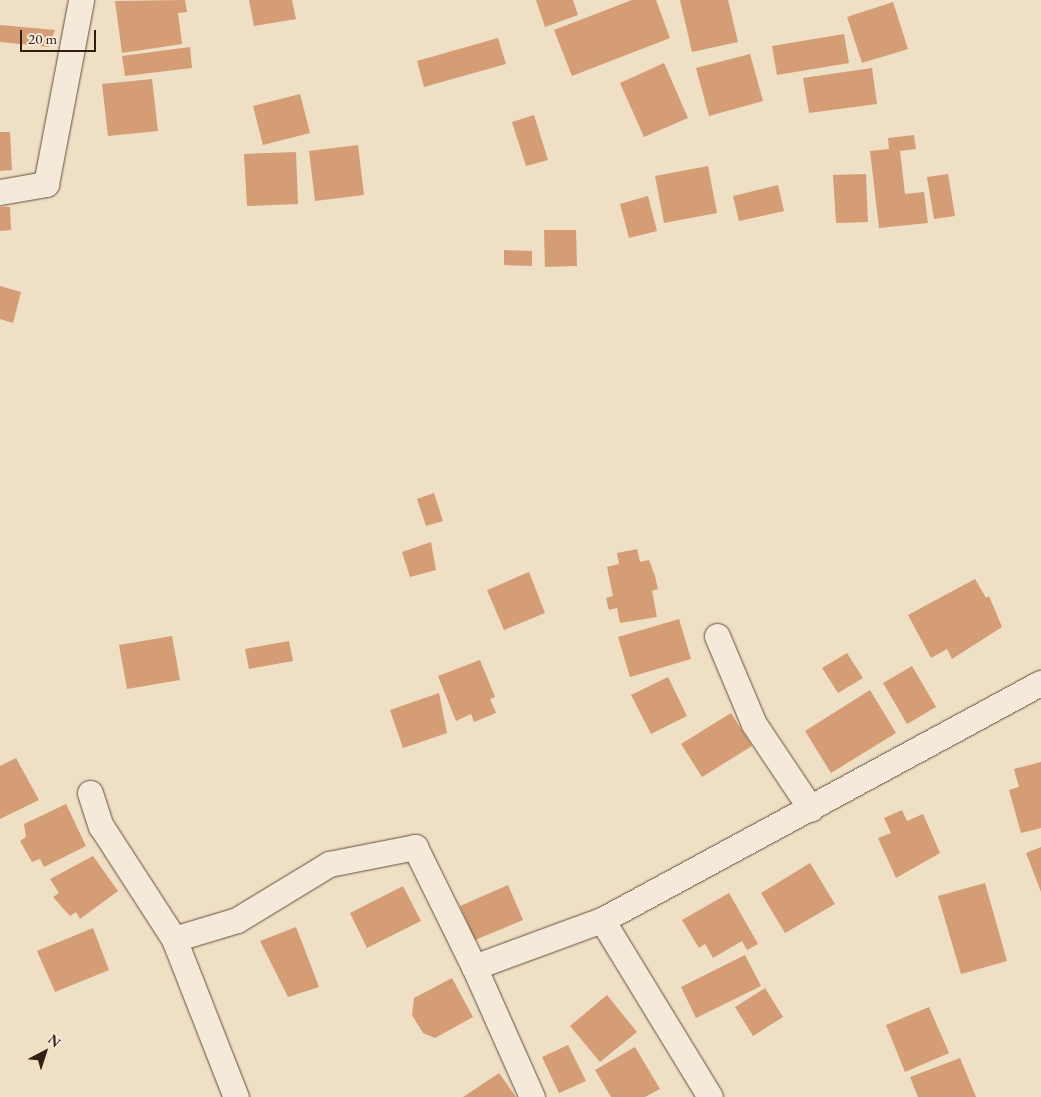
<!DOCTYPE html>
<html>
<head>
<meta charset="utf-8">
<style>
	body { margin:0 }
	#map { position:relative; width:1041px; height:1097px; overflow:hidden; background:#efdfc4; font-family:"EB Garamond",serif }
	div>[style] { position:absolute }
	.building>* { inset:0; background:#d49d76 }
	.roads { filter:drop-shadow(0 0 1px #634e3e) drop-shadow(0 0 1px #634e3e) }
	.minor>* { height:25px; margin:-12.5px; padding:0 12.5px; transform-origin:12.5px; border-radius:12.5px; background:#f5ead9 }
	span { translate:-50% -50%; white-space:nowrap; text-align:center; line-height:1.15; -webkit-text-stroke:4px #f5ead9; paint-order:stroke }
	.north { position:absolute; left:20px; top:1027px; width:50px; height:50px; -webkit-text-stroke:4px #f5ead9; paint-order:stroke; rotate:40deg; font-size:14px; font-weight:700; line-height:20px; text-align:center; color:#341e12 }
	.north::after { content:''; display:block; margin:auto; width:18px; height:22px; background:#341e12; clip-path:polygon(50% 0,100% 100%,50% 72%,0 100%) }
	.scale { position:absolute; left:20px; top:30px; width:76px; height:22px; box-sizing:border-box; border:2px solid #341e12; border-top:0; padding-left:6px; font-size:15px; line-height:18px; white-space:nowrap; color:#341e12; -webkit-text-stroke:4px #f5ead9; paint-order:stroke }
</style>
</head>
<body>
<div id="map">
	<div class="building">
		<i style="clip-path:polygon(185px 0,187px 12px,178px 13px,182px 44px,122px 53px,115px 1px)"></i>
		<i style="clip-path:polygon(249px 0,292px 0,296px 19px,254px 26px)"></i>
		<i style="clip-path:polygon(536px 0,573px 0,578px 15px,545px 27px)"></i>
		<i style="clip-path:polygon(632px 0,656px 0,670px 38px,572px 76px,554px 30px)"></i>
		<i style="clip-path:polygon(680px 0,728px 0,738px 42px,692px 52px)"></i>
		<i style="clip-path:polygon(893px 2px,908px 49px,862px 63px,847px 17px)"></i>
		<i style="clip-path:polygon(0 25px,55px 30px,49px 47px,0 42px)"></i>
		<i style="clip-path:polygon(844px 34px,849px 63px,777px 75px,772px 46px)"></i>
		<i style="clip-path:polygon(498px 38px,506px 64px,424px 87px,417px 61px)"></i>
		<i style="clip-path:polygon(190px 47px,192px 68px,125px 76px,122px 56px)"></i>
		<i style="clip-path:polygon(750px 54px,763px 101px,709px 116px,696px 68px)"></i>
		<i style="clip-path:polygon(664px 63px,688px 118px,644px 137px,620px 83px)"></i>
		<i style="clip-path:polygon(872px 68px,877px 104px,809px 113px,803px 78px)"></i>
		<i style="clip-path:polygon(152px 79px,158px 131px,108px 136px,102px 84px)"></i>
		<i style="clip-path:polygon(300px 94px,310px 133px,263px 145px,253px 106px)"></i>
		<i style="clip-path:polygon(534px 115px,548px 160px,526px 166px,512px 122px)"></i>
		<i style="clip-path:polygon(0 132px,10px 132px,12px 170px,0 171px)"></i>
		<i style="clip-path:polygon(914px 135px,916px 149px,900px 151px,905px 194px,924px 192px,928px 223px,879px 228px,870px 151px,889px 149px,888px 138px)"></i>
		<i style="clip-path:polygon(358px 145px,364px 195px,315px 201px,309px 151px)"></i>
		<i style="clip-path:polygon(296px 152px,298px 204px,247px 206px,244px 154px)"></i>
		<i style="clip-path:polygon(708px 166px,717px 213px,664px 223px,655px 176px)"></i>
		<i style="clip-path:polygon(866px 174px,868px 222px,836px 223px,833px 175px)"></i>
		<i style="clip-path:polygon(948px 174px,955px 216px,934px 219px,927px 177px)"></i>
		<i style="clip-path:polygon(778px 185px,784px 211px,739px 221px,733px 196px)"></i>
		<i style="clip-path:polygon(648px 196px,657px 231px,629px 238px,620px 204px)"></i>
		<i style="clip-path:polygon(0 207px,10px 207px,11px 230px,0 231px)"></i>
		<i style="clip-path:polygon(544px 230px,576px 230px,577px 266px,545px 267px)"></i>
		<i style="clip-path:polygon(504px 250px,532px 251px,532px 266px,504px 265px)"></i>
		<i style="clip-path:polygon(0 286px,21px 292px,13px 323px,0 319px)"></i>
		<i style="clip-path:polygon(434px 493px,443px 521px,426px 526px,417px 499px)"></i>
		<i style="clip-path:polygon(431px 542px,436px 570px,410px 577px,402px 552px)"></i>
		<i style="clip-path:polygon(637px 549px,640px 562px,649px 560px,655px 576px,658px 589px,652px 591px,657px 617px,620px 623px,617px 608px,609px 610px,606px 598px,613px 596px,607px 567px,619px 564px,617px 553px)"></i>
		<i style="clip-path:polygon(529px 572px,545px 613px,504px 630px,487px 590px)"></i>
		<i style="clip-path:polygon(975px 579px,986px 598px,989px 596px,1002px 627px,952px 659px,947px 649px,931px 658px,908px 615px)"></i>
		<i style="clip-path:polygon(679px 619px,691px 659px,630px 677px,618px 637px)"></i>
		<i style="clip-path:polygon(172px 636px,180px 680px,127px 689px,119px 645px)"></i>
		<i style="clip-path:polygon(289px 641px,293px 661px,249px 669px,245px 649px)"></i>
		<i style="clip-path:polygon(847px 653px,863px 678px,838px 693px,822px 668px)"></i>
		<i style="clip-path:polygon(480px 660px,495px 697px,490px 699px,496px 713px,474px 722px,471px 714px,456px 721px,438px 676px)"></i>
		<i style="clip-path:polygon(912px 666px,936px 707px,907px 724px,883px 683px)"></i>
		<i style="clip-path:polygon(668px 677px,687px 716px,651px 734px,631px 695px)"></i>
		<i style="clip-path:polygon(870px 690px,896px 733px,831px 773px,805px 731px)"></i>
		<i style="clip-path:polygon(439px 693px,447px 733px,403px 748px,390px 710px)"></i>
		<i style="clip-path:polygon(731px 713px,752px 746px,702px 777px,681px 744px)"></i>
		<i style="clip-path:polygon(16px 758px,39px 800px,0 819px,0 766px)"></i>
		<i style="clip-path:polygon(1041px 762px,1041px 828px,1021px 833px,1009px 790px,1019px 787px,1014px 769px)"></i>
		<i style="clip-path:polygon(66px 804px,86px 846px,44px 867px,40px 859px,32px 862px,20px 841px,26px 837px,24px 824px)"></i>
		<i style="clip-path:polygon(902px 810px,907px 821px,923px 814px,940px 853px,896px 878px,878px 838px,891px 833px,884px 818px)"></i>
		<i style="clip-path:polygon(1041px 847px,1041px 892px,1026px 853px)"></i>
		<i style="clip-path:polygon(93px 856px,118px 891px,80px 919px,76px 912px,70px 916px,53px 897px,59px 893px,50px 879px)"></i>
		<i style="clip-path:polygon(810px 863px,835px 904px,785px 933px,761px 893px)"></i>
		<i style="clip-path:polygon(985px 883px,1007px 961px,961px 974px,938px 896px)"></i>
		<i style="clip-path:polygon(508px 885px,523px 920px,475px 940px,460px 906px)"></i>
		<i style="clip-path:polygon(403px 886px,421px 921px,367px 948px,350px 913px)"></i>
		<i style="clip-path:polygon(729px 893px,758px 944px,747px 950px,742px 941px,713px 958px,705px 944px,699px 948px,682px 920px)"></i>
		<i style="clip-path:polygon(296px 927px,319px 987px,288px 997px,260px 941px)"></i>
		<i style="clip-path:polygon(93px 928px,109px 970px,55px 992px,37px 951px)"></i>
		<i style="clip-path:polygon(745px 955px,761px 986px,696px 1018px,681px 987px)"></i>
		<i style="clip-path:polygon(452px 978px,473px 1017px,435px 1038px,423px 1033px,412px 1015px,414px 998px)"></i>
		<i style="clip-path:polygon(765px 988px,783px 1017px,753px 1036px,735px 1007px)"></i>
		<i style="clip-path:polygon(607px 995px,637px 1032px,600px 1062px,570px 1026px)"></i>
		<i style="clip-path:polygon(929px 1007px,949px 1053px,905px 1072px,886px 1025px)"></i>
		<i style="clip-path:polygon(568px 1045px,586px 1081px,559px 1093px,542px 1057px)"></i>
		<i style="clip-path:polygon(635px 1047px,660px 1089px,645px 1097px,611px 1097px,595px 1070px)"></i>
		<i style="clip-path:polygon(960px 1058px,976px 1097px,918px 1097px,910px 1077px)"></i>
		<i style="clip-path:polygon(499px 1073px,516px 1097px,463px 1097px)"></i>
	</div>
	<div class="roads">
		<div class="minor">
			<i style="left:0;top:192px;width:47px;rotate:-9.9deg"></i>
			<i style="left:46px;top:184px;width:187px;rotate:-79.2deg"></i>
			<i style="left:717px;top:636px;width:95px;rotate:67.2deg"></i>
			<i style="left:754px;top:724px;width:102px;rotate:56.2deg"></i>
			<i style="left:90px;top:793px;width:35px;rotate:72deg"></i>
			<i style="left:101px;top:826px;width:135px;rotate:57.1deg"></i>
			<i style="left:174px;top:939px;width:66px;rotate:-16.8deg"></i>
			<i style="left:237px;top:920px;width:108px;rotate:-31.3deg"></i>
			<i style="left:329px;top:864px;width:88px;rotate:-11.2deg"></i>
			<i style="left:415px;top:847px;width:134px;rotate:63.8deg"></i>
			<i style="left:602px;top:920px;width:207px;rotate:58.6deg"></i>
			<i style="left:174px;top:939px;width:170px;rotate:68.6deg"></i>
			<i style="left:532px;top:1097px;width:142px;rotate:-114deg"></i>
			<i style="left:474px;top:967px;width:136px;rotate:-20.2deg"></i>
			<i style="left:602px;top:920px;width:499px;rotate:-28.4deg"></i>
		</div>
	</div>
	<div class="north">N</div>
	<div class="scale">20 m</div>
</div>
</body>
</html>
